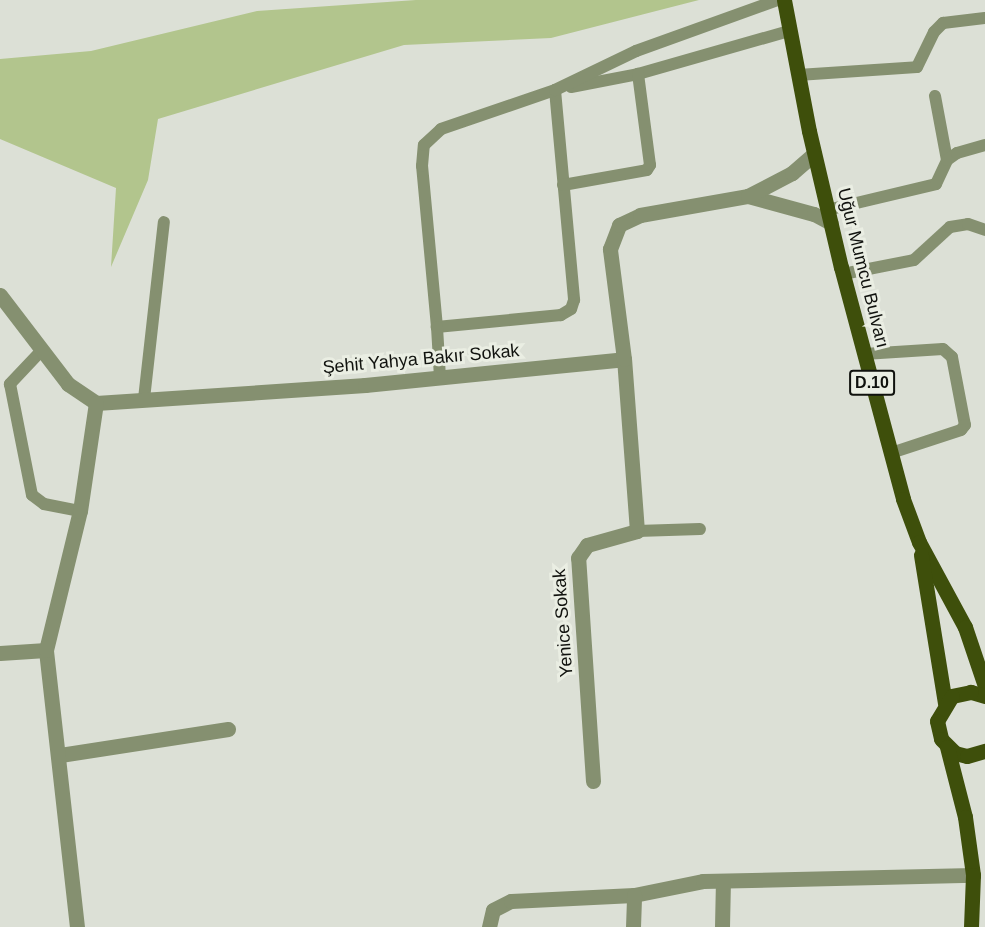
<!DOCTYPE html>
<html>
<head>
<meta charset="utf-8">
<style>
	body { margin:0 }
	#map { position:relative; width:985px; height:927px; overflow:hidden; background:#dce0d6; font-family:Arial,sans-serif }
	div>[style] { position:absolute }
	.green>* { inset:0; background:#b2c58d }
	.lane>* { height:12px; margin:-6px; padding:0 6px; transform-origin:6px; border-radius:6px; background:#859070 }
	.street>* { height:15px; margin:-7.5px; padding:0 7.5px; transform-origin:7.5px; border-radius:7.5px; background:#859070 }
	.primary>* { height:15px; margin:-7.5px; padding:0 7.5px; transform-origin:7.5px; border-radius:7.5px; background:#3e4f0b }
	span { translate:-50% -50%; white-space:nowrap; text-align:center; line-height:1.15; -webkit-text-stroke:6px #eaeee3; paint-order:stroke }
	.shield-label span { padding:2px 4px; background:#eaeee3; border:2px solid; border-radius:4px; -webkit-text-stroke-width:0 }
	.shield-label { font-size:16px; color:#10120e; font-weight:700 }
	.street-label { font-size:18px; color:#10120e }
</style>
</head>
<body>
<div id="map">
	<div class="green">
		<i style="clip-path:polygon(416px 0,699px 0,551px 38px,404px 45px,158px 119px,148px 180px,111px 267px,116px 188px,0 139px,0 59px,91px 51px,257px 11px)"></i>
	</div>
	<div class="lane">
		<i style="left:798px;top:75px;width:119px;rotate:-3.8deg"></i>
		<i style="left:917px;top:67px;width:39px;rotate:-64deg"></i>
		<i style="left:934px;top:32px;width:13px;rotate:-45deg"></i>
		<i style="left:943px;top:23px;width:42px;rotate:-6.8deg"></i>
		<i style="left:571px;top:87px;width:68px;rotate:-11deg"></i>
		<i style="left:638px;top:74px;width:157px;rotate:-15.9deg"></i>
		<i style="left:555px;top:90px;width:211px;rotate:84.8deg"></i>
		<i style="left:574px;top:300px;width:9px;rotate:108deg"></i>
		<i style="left:571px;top:309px;width:12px;rotate:149deg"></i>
		<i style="left:561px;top:315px;width:125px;rotate:174.5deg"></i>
		<i style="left:437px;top:327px;width:162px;rotate:-95.3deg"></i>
		<i style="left:422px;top:166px;width:21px;rotate:-85deg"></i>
		<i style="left:424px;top:145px;width:23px;rotate:-43deg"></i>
		<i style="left:441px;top:129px;width:120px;rotate:-18.9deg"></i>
		<i style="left:555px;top:90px;width:90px;rotate:-25.7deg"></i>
		<i style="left:636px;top:51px;width:151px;rotate:-19.8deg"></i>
		<i style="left:935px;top:96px;width:65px;rotate:79.4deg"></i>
		<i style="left:563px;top:185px;width:85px;rotate:-10.1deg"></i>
		<i style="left:647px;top:170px;width:6px;rotate:-59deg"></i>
		<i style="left:650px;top:165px;width:92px;rotate:-97.5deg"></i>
		<i style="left:827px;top:210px;width:112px;rotate:-13.4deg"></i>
		<i style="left:936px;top:184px;width:26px;rotate:-65deg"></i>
		<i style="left:947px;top:160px;width:12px;rotate:-35deg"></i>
		<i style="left:957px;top:153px;width:29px;rotate:-16deg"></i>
		<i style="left:843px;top:274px;width:72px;rotate:-11.2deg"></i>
		<i style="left:914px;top:260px;width:49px;rotate:-42.5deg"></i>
		<i style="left:950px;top:227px;width:18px;rotate:-9deg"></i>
		<i style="left:968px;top:224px;width:18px;rotate:19deg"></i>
		<i style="left:437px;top:327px;width:50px;rotate:86.6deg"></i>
		<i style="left:42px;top:350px;width:47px;rotate:133.3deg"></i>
		<i style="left:10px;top:384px;width:113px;rotate:78.8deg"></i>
		<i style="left:32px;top:495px;width:15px;rotate:37deg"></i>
		<i style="left:44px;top:504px;width:37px;rotate:11deg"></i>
		<i style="left:864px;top:354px;width:79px;rotate:-3.6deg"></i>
		<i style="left:943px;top:349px;width:12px;rotate:42deg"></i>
		<i style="left:952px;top:357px;width:69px;rotate:79.2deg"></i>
		<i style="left:965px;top:425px;width:6px;rotate:129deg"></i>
		<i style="left:961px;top:430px;width:74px;rotate:161.8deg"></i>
		<i style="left:144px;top:399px;width:178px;rotate:-83.6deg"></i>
		<i style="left:637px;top:531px;width:63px;rotate:-1.8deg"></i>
	</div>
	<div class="street">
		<i style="left:748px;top:196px;width:68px;rotate:15.3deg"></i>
		<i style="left:814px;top:214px;width:19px;rotate:28deg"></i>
		<i style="left:0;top:295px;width:112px;rotate:52.6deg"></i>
		<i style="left:68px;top:384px;width:34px;rotate:34deg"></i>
		<i style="left:96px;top:403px;width:270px;rotate:-3.8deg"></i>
		<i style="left:365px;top:385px;width:260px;rotate:-5.7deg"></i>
		<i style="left:0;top:653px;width:46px;rotate:-3.7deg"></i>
		<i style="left:60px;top:755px;width:170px;rotate:-8.8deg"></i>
		<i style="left:593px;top:781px;width:224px;rotate:-93.8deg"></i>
		<i style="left:578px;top:558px;width:16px;rotate:-55deg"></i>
		<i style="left:587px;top:545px;width:52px;rotate:-15.6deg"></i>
		<i style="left:637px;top:531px;width:172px;rotate:-94.3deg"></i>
		<i style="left:624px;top:359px;width:111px;rotate:-97.3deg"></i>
		<i style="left:610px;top:249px;width:26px;rotate:-69deg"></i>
		<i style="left:619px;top:225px;width:23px;rotate:-25deg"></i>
		<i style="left:640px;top:215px;width:110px;rotate:-10deg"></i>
		<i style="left:748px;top:196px;width:50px;rotate:-27.6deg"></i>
		<i style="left:792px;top:173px;width:29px;rotate:-41deg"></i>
		<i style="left:77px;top:927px;width:279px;rotate:-96.4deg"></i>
		<i style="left:46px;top:650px;width:143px;rotate:-76.3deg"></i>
		<i style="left:80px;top:511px;width:109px;rotate:-81.6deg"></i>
		<i style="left:489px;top:927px;width:17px;rotate:-77deg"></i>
		<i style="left:493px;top:910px;width:20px;rotate:-27deg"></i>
		<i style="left:511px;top:901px;width:123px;rotate:-2.8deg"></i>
		<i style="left:634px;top:895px;width:70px;rotate:-11.5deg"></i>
		<i style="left:703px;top:881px;width:270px;rotate:-1.3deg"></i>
		<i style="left:633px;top:927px;width:32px;rotate:-88deg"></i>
		<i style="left:722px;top:927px;width:46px;rotate:-88.8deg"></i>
	</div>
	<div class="primary">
		<i style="left:784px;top:0;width:133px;rotate:79.2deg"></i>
		<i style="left:809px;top:131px;width:140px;rotate:76.8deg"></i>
		<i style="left:841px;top:267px;width:240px;rotate:75deg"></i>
		<i style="left:903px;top:499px;width:46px;rotate:69.6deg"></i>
		<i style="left:919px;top:542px;width:97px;rotate:61.6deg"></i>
		<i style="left:965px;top:627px;width:62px;rotate:71.3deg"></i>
		<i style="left:921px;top:555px;width:150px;rotate:80.8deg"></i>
		<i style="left:985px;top:696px;width:15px;rotate:-164deg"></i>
		<i style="left:971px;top:692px;width:19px;rotate:168deg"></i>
		<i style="left:952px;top:696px;width:29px;rotate:121deg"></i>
		<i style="left:937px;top:721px;width:18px;rotate:77deg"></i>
		<i style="left:941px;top:739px;width:20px;rotate:45deg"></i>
		<i style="left:955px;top:753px;width:12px;rotate:14deg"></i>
		<i style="left:967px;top:756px;width:19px;rotate:-16deg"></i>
		<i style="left:947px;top:747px;width:72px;rotate:75.6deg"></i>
		<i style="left:965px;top:817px;width:59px;rotate:82.1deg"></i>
		<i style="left:973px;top:875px;width:52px;rotate:92.2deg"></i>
	</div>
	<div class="shield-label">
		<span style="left:872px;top:383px">D.10</span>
	</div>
	<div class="street-label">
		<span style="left:863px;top:268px;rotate:76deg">Uğur Mumcu Bulvarı</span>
		<span style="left:421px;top:359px;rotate:-5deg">Şehit Yahya Bakır Sokak</span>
		<span style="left:563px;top:623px;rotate:-94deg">Yenice Sokak</span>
	</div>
</div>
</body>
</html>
